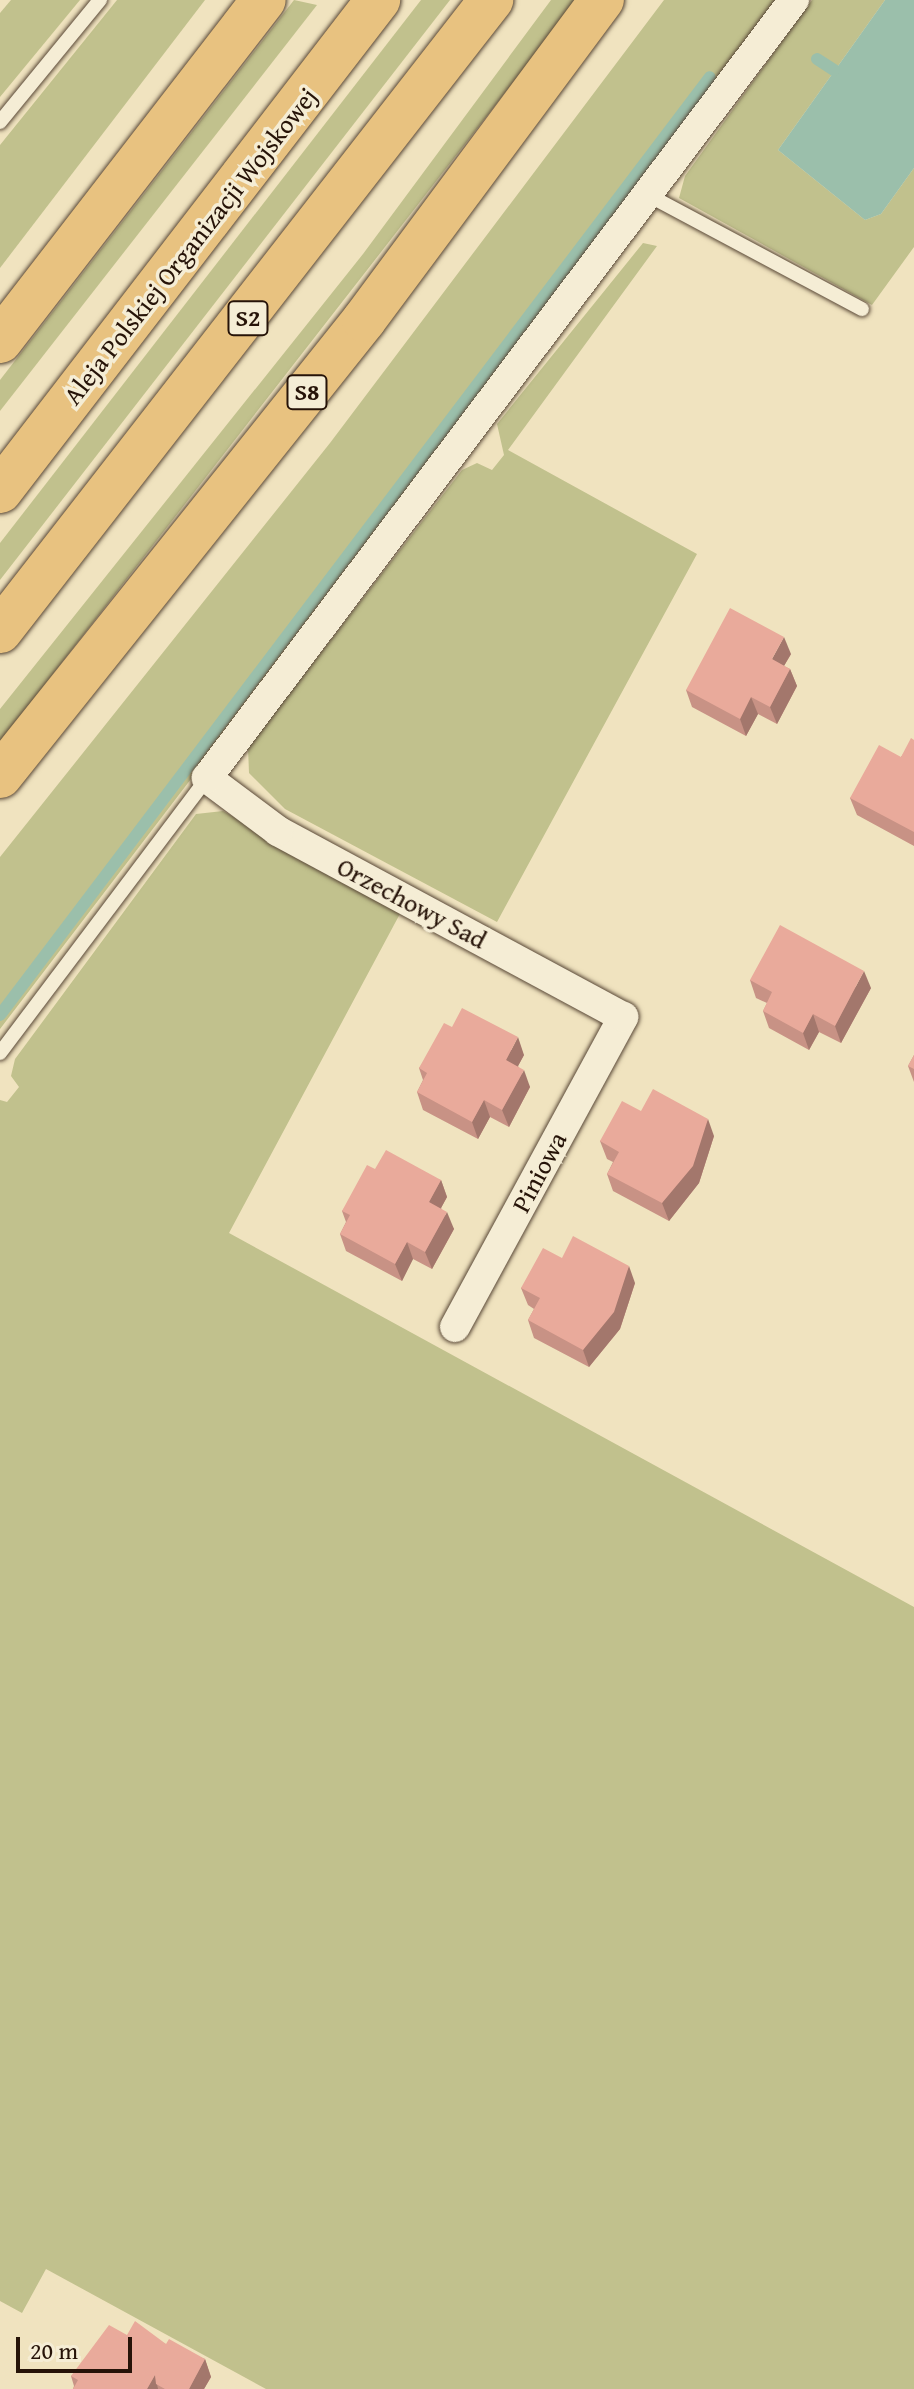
<!DOCTYPE html>
<html>
<head>
<meta charset="utf-8">
<style>
	body { margin:0 }
	#map { position:relative; width:914px; height:2389px; overflow:hidden; background:#f0e3bf; font-family:"Gentium Book Plus",serif }
	div>[style] { position:absolute }
	.green>* { inset:0; background:#c1c18d }
	.water>* { inset:0; background:#9bbfab }
	.stream>* { height:12px; margin:-6px; padding:0 6px; transform-origin:6px; border-radius:6px; background:#9bbfab }
	.roads { filter:drop-shadow(0 0 2px #584736) drop-shadow(0 0 2px #584736) }
	.service>* { height:14px; margin:-7px; padding:0 7px; transform-origin:7px; border-radius:7px; background:#f5edd5 }
	.minor>* { height:30px; margin:-15px; padding:0 15px; transform-origin:15px; border-radius:15px; background:#f5edd5 }
	.motorway>* { height:44px; margin:-22px; padding:0 22px; transform-origin:22px; border-radius:22px; background:#e8c280 }
	.wall>* { inset:0; background:#c89285 }
	.shaded-wall>* { inset:0; background:#a3776c }
	.building>* { inset:0; background:#e9aa9b }
	span { translate:-50% -50%; white-space:nowrap; text-align:center; line-height:1.15; -webkit-text-stroke:7px #f5edd5; paint-order:stroke }
	.shield-label span { padding:2px 6px; background:#f5edd5; border:2px solid; border-radius:6px; -webkit-text-stroke-width:0 }
	.shield-label { font-size:24px; color:#261308; font-weight:700 }
	.street-label { font-size:26px; color:#261308 }
	.scale { position:absolute; left:16px; top:2337px; width:116px; height:36px; box-sizing:border-box; border:4px solid #261308; border-top:0; padding-left:10px; font-size:24px; line-height:28px; white-space:nowrap; color:#261308; -webkit-text-stroke:6px #f5edd5; paint-order:stroke }
</style>
</head>
<body>
<div id="map">
	<div class="green">
		<i style="clip-path:polygon(11px 0,80px 0,0 97px,0 13px)"></i>
		<i style="clip-path:polygon(117px 0,205px 0,0 268px,0 145px)"></i>
		<i style="clip-path:polygon(294px 0,317px 5px,0 411px,0 380px)"></i>
		<i style="clip-path:polygon(421px 0,450px 0,0 580px,0 543px)"></i>
		<i style="clip-path:polygon(551px 0,577px 0,0 742px,0 709px,363px 254px)"></i>
		<i style="clip-path:polygon(664px 0,776px 0,566px 288px,0 1029px,0 857px,330px 443px)"></i>
		<i style="clip-path:polygon(812px 0,885px 0,778px 150px,865px 220px,881px 214px,914px 168px,914px 247px,872px 305px,679px 198px,685px 176px)"></i>
		<i style="clip-path:polygon(643px 243px,657px 246px,508px 450px,697px 554px,497px 922px,285px 809px,249px 773px,248px 747px,462px 470px,477px 463px,492px 470px,504px 455px,497px 424px)"></i>
		<i style="clip-path:polygon(223px 811px,402px 910px,229px 1233px,914px 1607px,914px 2389px,266px 2389px,46px 2269px,22px 2313px,0 2301px,0 1100px,7px 1102px,19px 1087px,11px 1076px,15px 1059px,196px 814px)"></i>
	</div>
	<div class="water">
		<i style="clip-path:polygon(885px 0,914px 0,914px 168px,881px 214px,865px 220px,778px 150px)"></i>
	</div>
	<div class="stream">
		<i style="left:817px;top:59px;width:20px;rotate:33deg"></i>
		<i style="left:0;top:1015px;width:1176px;rotate:-52.88deg"></i>
	</div>
	<div class="roads">
		<div class="service">
			<i style="left:0;top:122px;width:158px;rotate:-50.7deg"></i>
			<i style="left:652px;top:197px;width:238px;rotate:28.1deg"></i>
			<i style="left:0;top:1053px;width:344px;rotate:-53deg"></i>
		</div>
		<div class="minor">
			<i style="left:455px;top:1327px;width:353px;rotate:-61.5deg"></i>
			<i style="left:623px;top:1017px;width:392px;rotate:-151.7deg"></i>
			<i style="left:278px;top:831px;width:89px;rotate:-143.3deg"></i>
			<i style="left:207px;top:778px;width:975px;rotate:-52.97deg"></i>
		</div>
		<div class="motorway">
			<i style="left:0;top:341px;width:431px;rotate:-52.3deg"></i>
			<i style="left:0;top:491px;width:620px;rotate:-52.41deg"></i>
			<i style="left:0;top:631px;width:800px;rotate:-52.11deg"></i>
			<i style="left:0;top:776px;width:583px;rotate:-51.4deg"></i>
			<i style="left:364px;top:320px;width:399px;rotate:-53.4deg"></i>
		</div>
	</div>
	<div class="wall">
		<i style="clip-path:polygon(791px 654px,784px 666px,790px 669px,797px 686px,777px 724px,758px 714px,746px 736px,692px 707px,686px 690px)"></i>
		<i style="clip-path:polygon(914px 740px,914px 846px,857px 815px,850px 798px,901px 757px)"></i>
		<i style="clip-path:polygon(750px 980px,871px 988px,841px 1043px,819px 1032px,809px 1050px,769px 1028px,763px 1011px,767px 1003px,756px 998px)"></i>
		<i style="clip-path:polygon(452px 1027px,524px 1055px,518px 1066px,530px 1087px,509px 1127px,490px 1117px,478px 1139px,423px 1110px,417px 1092px,423px 1080px,419px 1068px)"></i>
		<i style="clip-path:polygon(914px 1055px,914px 1082px,908px 1066px)"></i>
		<i style="clip-path:polygon(641px 1111px,714px 1136px,699px 1183px,669px 1221px,613px 1191px,607px 1174px,613px 1162px,607px 1159px,600px 1141px)"></i>
		<i style="clip-path:polygon(375px 1169px,441px 1180px,447px 1197px,441px 1208px,454px 1229px,432px 1269px,413px 1259px,402px 1281px,346px 1251px,340px 1234px,346px 1222px,342px 1211px)"></i>
		<i style="clip-path:polygon(562px 1258px,635px 1283px,620px 1329px,589px 1367px,534px 1338px,528px 1320px,534px 1309px,528px 1305px,521px 1288px)"></i>
		<i style="clip-path:polygon(127px 2335px,166px 2344px,205px 2359px,211px 2377px,204px 2389px,73px 2389px,74px 2386px,71px 2376px)"></i>
	</div>
	<div class="shaded-wall">
		<i style="clip-path:polygon(784px 637px,791px 654px,778px 676px,772px 659px)"></i>
		<i style="clip-path:polygon(790px 669px,797px 686px,777px 724px,770px 707px)"></i>
		<i style="clip-path:polygon(751px 697px,758px 714px,746px 736px,740px 719px)"></i>
		<i style="clip-path:polygon(864px 971px,871px 988px,841px 1043px,835px 1026px)"></i>
		<i style="clip-path:polygon(813px 1014px,819px 1032px,809px 1050px,803px 1033px)"></i>
		<i style="clip-path:polygon(518px 1037px,524px 1055px,512px 1077px,506px 1060px)"></i>
		<i style="clip-path:polygon(524px 1070px,530px 1087px,509px 1127px,502px 1110px)"></i>
		<i style="clip-path:polygon(484px 1100px,490px 1117px,478px 1139px,472px 1122px)"></i>
		<i style="clip-path:polygon(708px 1119px,714px 1136px,699px 1183px,669px 1221px,662px 1203px)"></i>
		<i style="clip-path:polygon(441px 1180px,447px 1197px,435px 1219px,429px 1202px)"></i>
		<i style="clip-path:polygon(447px 1212px,454px 1229px,432px 1269px,425px 1252px)"></i>
		<i style="clip-path:polygon(407px 1242px,413px 1259px,402px 1281px,395px 1264px)"></i>
		<i style="clip-path:polygon(629px 1266px,635px 1283px,620px 1329px,589px 1367px,583px 1350px)"></i>
		<i style="clip-path:polygon(205px 2359px,211px 2377px,204px 2389px,189px 2389px)"></i>
		<i style="clip-path:polygon(155px 2375px,158px 2389px,147px 2389px)"></i>
	</div>
	<div class="building">
		<i style="clip-path:polygon(730px 608px,784px 637px,772px 659px,790px 669px,770px 707px,751px 697px,740px 719px,686px 690px)"></i>
		<i style="clip-path:polygon(911px 738px,914px 740px,914px 832px,850px 798px,879px 745px,901px 757px)"></i>
		<i style="clip-path:polygon(780px 925px,864px 971px,835px 1026px,813px 1014px,803px 1033px,763px 1011px,772px 992px,750px 980px)"></i>
		<i style="clip-path:polygon(462px 1008px,518px 1037px,506px 1060px,524px 1070px,502px 1110px,484px 1100px,472px 1122px,417px 1092px,427px 1073px,419px 1068px,444px 1023px,452px 1027px)"></i>
		<i style="clip-path:polygon(914px 1055px,914px 1069px,908px 1066px)"></i>
		<i style="clip-path:polygon(653px 1089px,708px 1119px,693px 1166px,662px 1203px,607px 1174px,619px 1152px,600px 1141px,622px 1101px,641px 1111px)"></i>
		<i style="clip-path:polygon(386px 1150px,441px 1180px,429px 1202px,447px 1212px,425px 1252px,407px 1242px,395px 1264px,340px 1234px,350px 1215px,342px 1211px,367px 1165px,375px 1169px)"></i>
		<i style="clip-path:polygon(573px 1236px,629px 1266px,614px 1312px,583px 1350px,528px 1320px,540px 1298px,521px 1288px,543px 1248px,562px 1258px)"></i>
		<i style="clip-path:polygon(135px 2321px,166px 2344px,169px 2339px,205px 2359px,189px 2389px,165px 2389px,156px 2384px,155px 2375px,147px 2389px,73px 2389px,78px 2380px,71px 2376px,109px 2325px,127px 2335px)"></i>
	</div>
	<div class="shield-label">
		<span style="left:248px;top:318px">S2</span>
		<span style="left:307px;top:392px">S8</span>
	</div>
	<div class="street-label">
		<span style="left:190px;top:246px;rotate:-52deg">Aleja Polskiej Organizacji Wojskowej</span>
		<span style="left:412px;top:903px;rotate:28deg">Orzechowy Sad</span>
		<span style="left:539px;top:1172px;rotate:-62deg">Piniowa</span>
	</div>
	<div class="scale">20 m</div>
</div>
</body>
</html>
